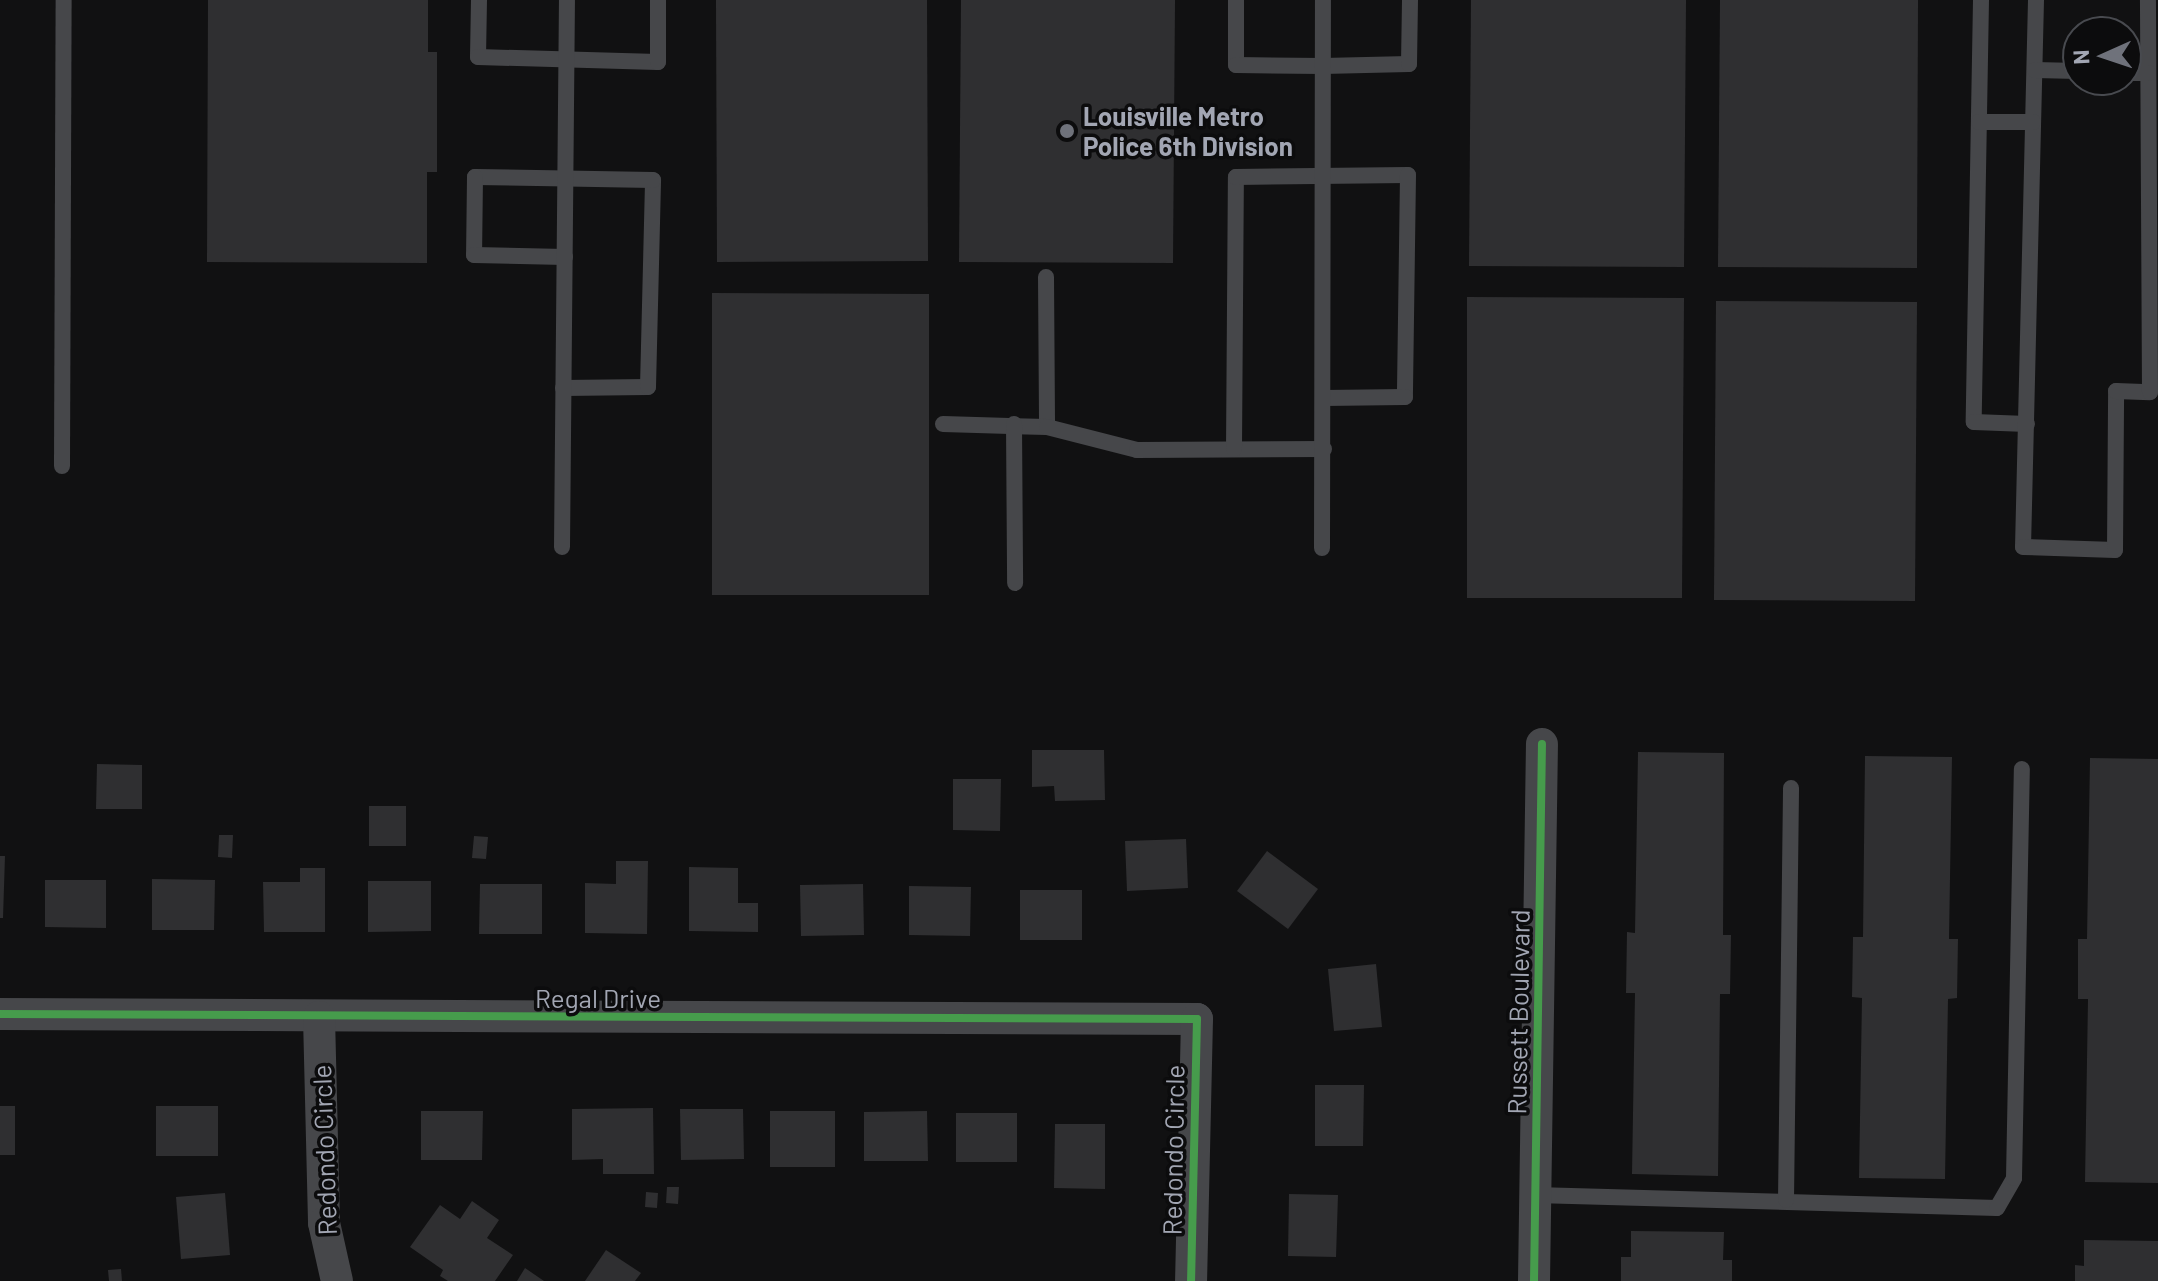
<!DOCTYPE html>
<html>
<head>
<meta charset="utf-8">
<style>
	body { margin:0 }
	#map { position:relative; width:2158px; height:1281px; overflow:hidden; background:#111112; font-family:Barlow,sans-serif }
	div>[style] { position:absolute }
	.building>* { inset:0; background:#2f2f31 }
	.service>* { height:16px; margin:-8px; padding:0 8px; transform-origin:8px; border-radius:8px; background:#46474a }
	.minor>* { height:32px; margin:-16px; padding:0 16px; transform-origin:16px; border-radius:16px; background:#46474a }
	.cycleway>* { height:8px; margin:-4px; padding:0 4px; transform-origin:4px; border-radius:4px; background:#469c4c }
	.dots>* { width:22px; height:22px; translate:-50% -50%; box-sizing:border-box; border:4px solid #0c0c0d; border-radius:50% }
	span { translate:-50% -50%; white-space:nowrap; text-align:center; line-height:1.15; -webkit-text-stroke:7px #0c0c0d; paint-order:stroke }
	.poi-label { font-size:26px; color:#a2a6b3; font-weight:700 }
	.left { translate:0 -50%; text-align:left }
	.street-label { font-size:26px; color:#a2a6b3 }
	.north { position:absolute; left:2062px; top:16px; width:80px; height:80px; box-sizing:border-box; background:#0c0c0d; border:2px solid #484a4f; border-radius:50%; rotate:267deg; font-size:22px; font-weight:700; line-height:32px; text-align:center; color:#a2a6b3 }
	.north::after { content:''; display:block; margin:auto; width:28px; height:36px; background:#6f727b; clip-path:polygon(50% 0,100% 100%,50% 72%,0 100%) }
</style>
</head>
<body>
<div id="map">
	<div class="building">
		<i style="clip-path:polygon(208px 0,428px 0,428px 52px,437px 52px,437px 172px,427px 172px,427px 263px,207px 262px)"></i>
		<i style="clip-path:polygon(716px 0,927px 0,928px 261px,717px 262px)"></i>
		<i style="clip-path:polygon(961px 0,1175px 0,1173px 263px,959px 262px)"></i>
		<i style="clip-path:polygon(1471px 0,1686px 0,1684px 267px,1469px 266px)"></i>
		<i style="clip-path:polygon(1720px 0,1918px 0,1917px 268px,1718px 267px)"></i>
		<i style="clip-path:polygon(712px 293px,929px 294px,929px 595px,712px 595px)"></i>
		<i style="clip-path:polygon(1467px 297px,1684px 298px,1682px 598px,1467px 598px)"></i>
		<i style="clip-path:polygon(1716px 301px,1917px 302px,1915px 601px,1714px 600px)"></i>
		<i style="clip-path:polygon(1032px 750px,1104px 750px,1105px 800px,1055px 801px,1054px 786px,1032px 787px)"></i>
		<i style="clip-path:polygon(1638px 752px,1724px 753px,1723px 935px,1731px 935px,1730px 994px,1720px 994px,1718px 1176px,1632px 1174px,1635px 993px,1626px 993px,1627px 932px,1635px 933px)"></i>
		<i style="clip-path:polygon(1865px 756px,1952px 757px,1949px 939px,1958px 939px,1957px 998px,1948px 999px,1945px 1179px,1859px 1178px,1862px 998px,1852px 997px,1853px 937px,1863px 937px)"></i>
		<i style="clip-path:polygon(2090px 758px,2158px 759px,2158px 1183px,2085px 1182px,2088px 999px,2078px 999px,2078px 939px,2087px 939px)"></i>
		<i style="clip-path:polygon(97px 764px,142px 765px,142px 809px,96px 809px)"></i>
		<i style="clip-path:polygon(953px 779px,1001px 779px,1000px 831px,953px 830px)"></i>
		<i style="clip-path:polygon(369px 806px,406px 806px,406px 846px,369px 846px)"></i>
		<i style="clip-path:polygon(219px 835px,233px 835px,232px 858px,218px 857px)"></i>
		<i style="clip-path:polygon(474px 836px,488px 837px,486px 859px,472px 858px)"></i>
		<i style="clip-path:polygon(1186px 839px,1188px 888px,1127px 891px,1125px 841px)"></i>
		<i style="clip-path:polygon(1267px 851px,1318px 889px,1288px 929px,1237px 891px)"></i>
		<i style="clip-path:polygon(0 856px,5px 856px,3px 918px,0 918px)"></i>
		<i style="clip-path:polygon(616px 861px,648px 861px,647px 934px,585px 933px,585px 883px,616px 884px)"></i>
		<i style="clip-path:polygon(689px 867px,738px 868px,738px 903px,758px 903px,758px 932px,689px 931px)"></i>
		<i style="clip-path:polygon(300px 868px,325px 868px,325px 932px,264px 932px,263px 882px,300px 882px)"></i>
		<i style="clip-path:polygon(152px 879px,215px 880px,214px 930px,152px 930px)"></i>
		<i style="clip-path:polygon(45px 880px,106px 880px,106px 928px,45px 927px)"></i>
		<i style="clip-path:polygon(368px 881px,431px 881px,431px 931px,368px 932px)"></i>
		<i style="clip-path:polygon(480px 884px,542px 884px,542px 934px,479px 934px)"></i>
		<i style="clip-path:polygon(863px 884px,864px 935px,801px 936px,800px 885px)"></i>
		<i style="clip-path:polygon(909px 886px,971px 887px,970px 936px,909px 935px)"></i>
		<i style="clip-path:polygon(1020px 890px,1082px 890px,1082px 940px,1020px 940px)"></i>
		<i style="clip-path:polygon(1376px 964px,1382px 1027px,1334px 1031px,1328px 969px)"></i>
		<i style="clip-path:polygon(1315px 1085px,1364px 1085px,1363px 1146px,1315px 1146px)"></i>
		<i style="clip-path:polygon(0 1106px,15px 1106px,15px 1155px,0 1155px)"></i>
		<i style="clip-path:polygon(156px 1106px,218px 1106px,218px 1156px,156px 1156px)"></i>
		<i style="clip-path:polygon(653px 1108px,654px 1174px,603px 1174px,603px 1159px,572px 1160px,572px 1109px)"></i>
		<i style="clip-path:polygon(680px 1109px,743px 1109px,744px 1159px,681px 1160px)"></i>
		<i style="clip-path:polygon(421px 1111px,483px 1111px,482px 1160px,421px 1160px)"></i>
		<i style="clip-path:polygon(770px 1111px,835px 1111px,835px 1167px,770px 1167px)"></i>
		<i style="clip-path:polygon(927px 1111px,928px 1161px,864px 1161px,864px 1112px)"></i>
		<i style="clip-path:polygon(956px 1113px,1017px 1113px,1017px 1162px,956px 1162px)"></i>
		<i style="clip-path:polygon(1055px 1124px,1105px 1124px,1105px 1189px,1054px 1188px)"></i>
		<i style="clip-path:polygon(667px 1187px,679px 1187px,678px 1204px,666px 1203px)"></i>
		<i style="clip-path:polygon(646px 1192px,658px 1193px,657px 1208px,645px 1207px)"></i>
		<i style="clip-path:polygon(225px 1193px,230px 1255px,181px 1259px,176px 1197px)"></i>
		<i style="clip-path:polygon(1289px 1194px,1338px 1195px,1336px 1257px,1288px 1256px)"></i>
		<i style="clip-path:polygon(472px 1201px,499px 1220px,487px 1238px,513px 1255px,495px 1281px,448px 1281px,440px 1276px,443px 1270px,410px 1247px,440px 1205px,460px 1219px)"></i>
		<i style="clip-path:polygon(1631px 1231px,1724px 1232px,1723px 1260px,1732px 1260px,1732px 1281px,1621px 1281px,1621px 1257px,1631px 1257px)"></i>
		<i style="clip-path:polygon(2084px 1240px,2158px 1241px,2158px 1281px,2075px 1281px,2075px 1265px,2084px 1266px)"></i>
		<i style="clip-path:polygon(606px 1250px,641px 1273px,635px 1281px,585px 1281px)"></i>
		<i style="clip-path:polygon(525px 1268px,544px 1281px,517px 1281px)"></i>
		<i style="clip-path:polygon(121px 1269px,122px 1281px,109px 1281px,108px 1270px)"></i>
	</div>
	<div class="service">
		<i style="left:479px;top:0;width:57px;rotate:91deg"></i>
		<i style="left:478px;top:57px;width:180px;rotate:1.6deg"></i>
		<i style="left:658px;top:62px;width:62px;rotate:-90deg"></i>
		<i style="left:1236px;top:0;width:65px;rotate:90deg"></i>
		<i style="left:1236px;top:65px;width:87px;rotate:0.7deg"></i>
		<i style="left:1323px;top:66px;width:86px;rotate:-1.3deg"></i>
		<i style="left:1409px;top:64px;width:64px;rotate:-89.1deg"></i>
		<i style="left:1981px;top:0;width:422px;rotate:91deg"></i>
		<i style="left:1974px;top:422px;width:53px;rotate:2.2deg"></i>
		<i style="left:2036px;top:0;width:547px;rotate:91.36deg"></i>
		<i style="left:2023px;top:547px;width:92px;rotate:1.9deg"></i>
		<i style="left:2115px;top:550px;width:159px;rotate:-89.6deg"></i>
		<i style="left:2116px;top:391px;width:34px;rotate:2deg"></i>
		<i style="left:2150px;top:392px;width:392px;rotate:-90.3deg"></i>
		<i style="left:2035px;top:70px;width:43px;rotate:1.3deg"></i>
		<i style="left:2126px;top:73px;width:22px"></i>
		<i style="left:1979px;top:122px;width:54px"></i>
		<i style="left:1046px;top:277px;width:150px;rotate:89.6deg"></i>
		<i style="left:563px;top:388px;width:85px;rotate:-0.7deg"></i>
		<i style="left:648px;top:387px;width:207px;rotate:-88.6deg"></i>
		<i style="left:653px;top:180px;width:178px;rotate:-179deg"></i>
		<i style="left:475px;top:177px;width:78px;rotate:90.7deg"></i>
		<i style="left:474px;top:255px;width:91px;rotate:1.3deg"></i>
		<i style="left:943px;top:424px;width:104px;rotate:1.7deg"></i>
		<i style="left:1047px;top:427px;width:93px;rotate:14.3deg"></i>
		<i style="left:1137px;top:450px;width:187px;rotate:-0.3deg"></i>
		<i style="left:1014px;top:424px;width:159px;rotate:89.6deg"></i>
		<i style="left:1234px;top:449px;width:272px;rotate:-89.6deg"></i>
		<i style="left:1236px;top:177px;width:172px;rotate:-0.7deg"></i>
		<i style="left:1408px;top:175px;width:222px;rotate:90.8deg"></i>
		<i style="left:1405px;top:397px;width:81px;rotate:179.3deg"></i>
		<i style="left:62px;top:466px;width:466px;rotate:-89.8deg"></i>
		<i style="left:562px;top:547px;width:547px;rotate:-89.48deg"></i>
		<i style="left:1322px;top:548px;width:548px;rotate:-89.9deg"></i>
		<i style="left:1535px;top:1195px;width:462px;rotate:1.6deg"></i>
		<i style="left:1997px;top:1208px;width:34px;rotate:-60deg"></i>
		<i style="left:2014px;top:1178px;width:409px;rotate:-88.9deg"></i>
		<i style="left:1786px;top:1200px;width:412px;rotate:-89.3deg"></i>
	</div>
	<div class="minor">
		<i style="left:0;top:1014px;width:1197px;rotate:0.24deg"></i>
		<i style="left:1197px;top:1019px;width:262px;rotate:91.3deg"></i>
		<i style="left:319px;top:1017px;width:206px;rotate:88.6deg"></i>
		<i style="left:324px;top:1223px;width:59px;rotate:77.4deg"></i>
		<i style="left:1534px;top:1281px;width:537px;rotate:-89.15deg"></i>
	</div>
	<div class="cycleway">
		<i style="left:0;top:1014px;width:1197px;rotate:0.24deg"></i>
		<i style="left:1197px;top:1019px;width:262px;rotate:91.3deg"></i>
		<i style="left:1534px;top:1281px;width:537px;rotate:-89.15deg"></i>
	</div>
	<div class="dots">
		<i style="left:1067px;top:131px;background:#6f727b"></i>
	</div>
	<div class="poi-label">
		<span class="left" style="left:1083px;top:131px">Louisville Metro<br>Police 6th Division</span>
	</div>
	<div class="street-label">
		<span style="left:598px;top:998px">Regal Drive</span>
		<span style="left:1518px;top:1012px;rotate:-89deg">Russett Boulevard</span>
		<span style="left:324px;top:1150px;rotate:-92deg">Redondo Circle</span>
		<span style="left:1173px;top:1150px;rotate:-89deg">Redondo Circle</span>
	</div>
	<div class="north">N</div>
</div>
</body>
</html>
